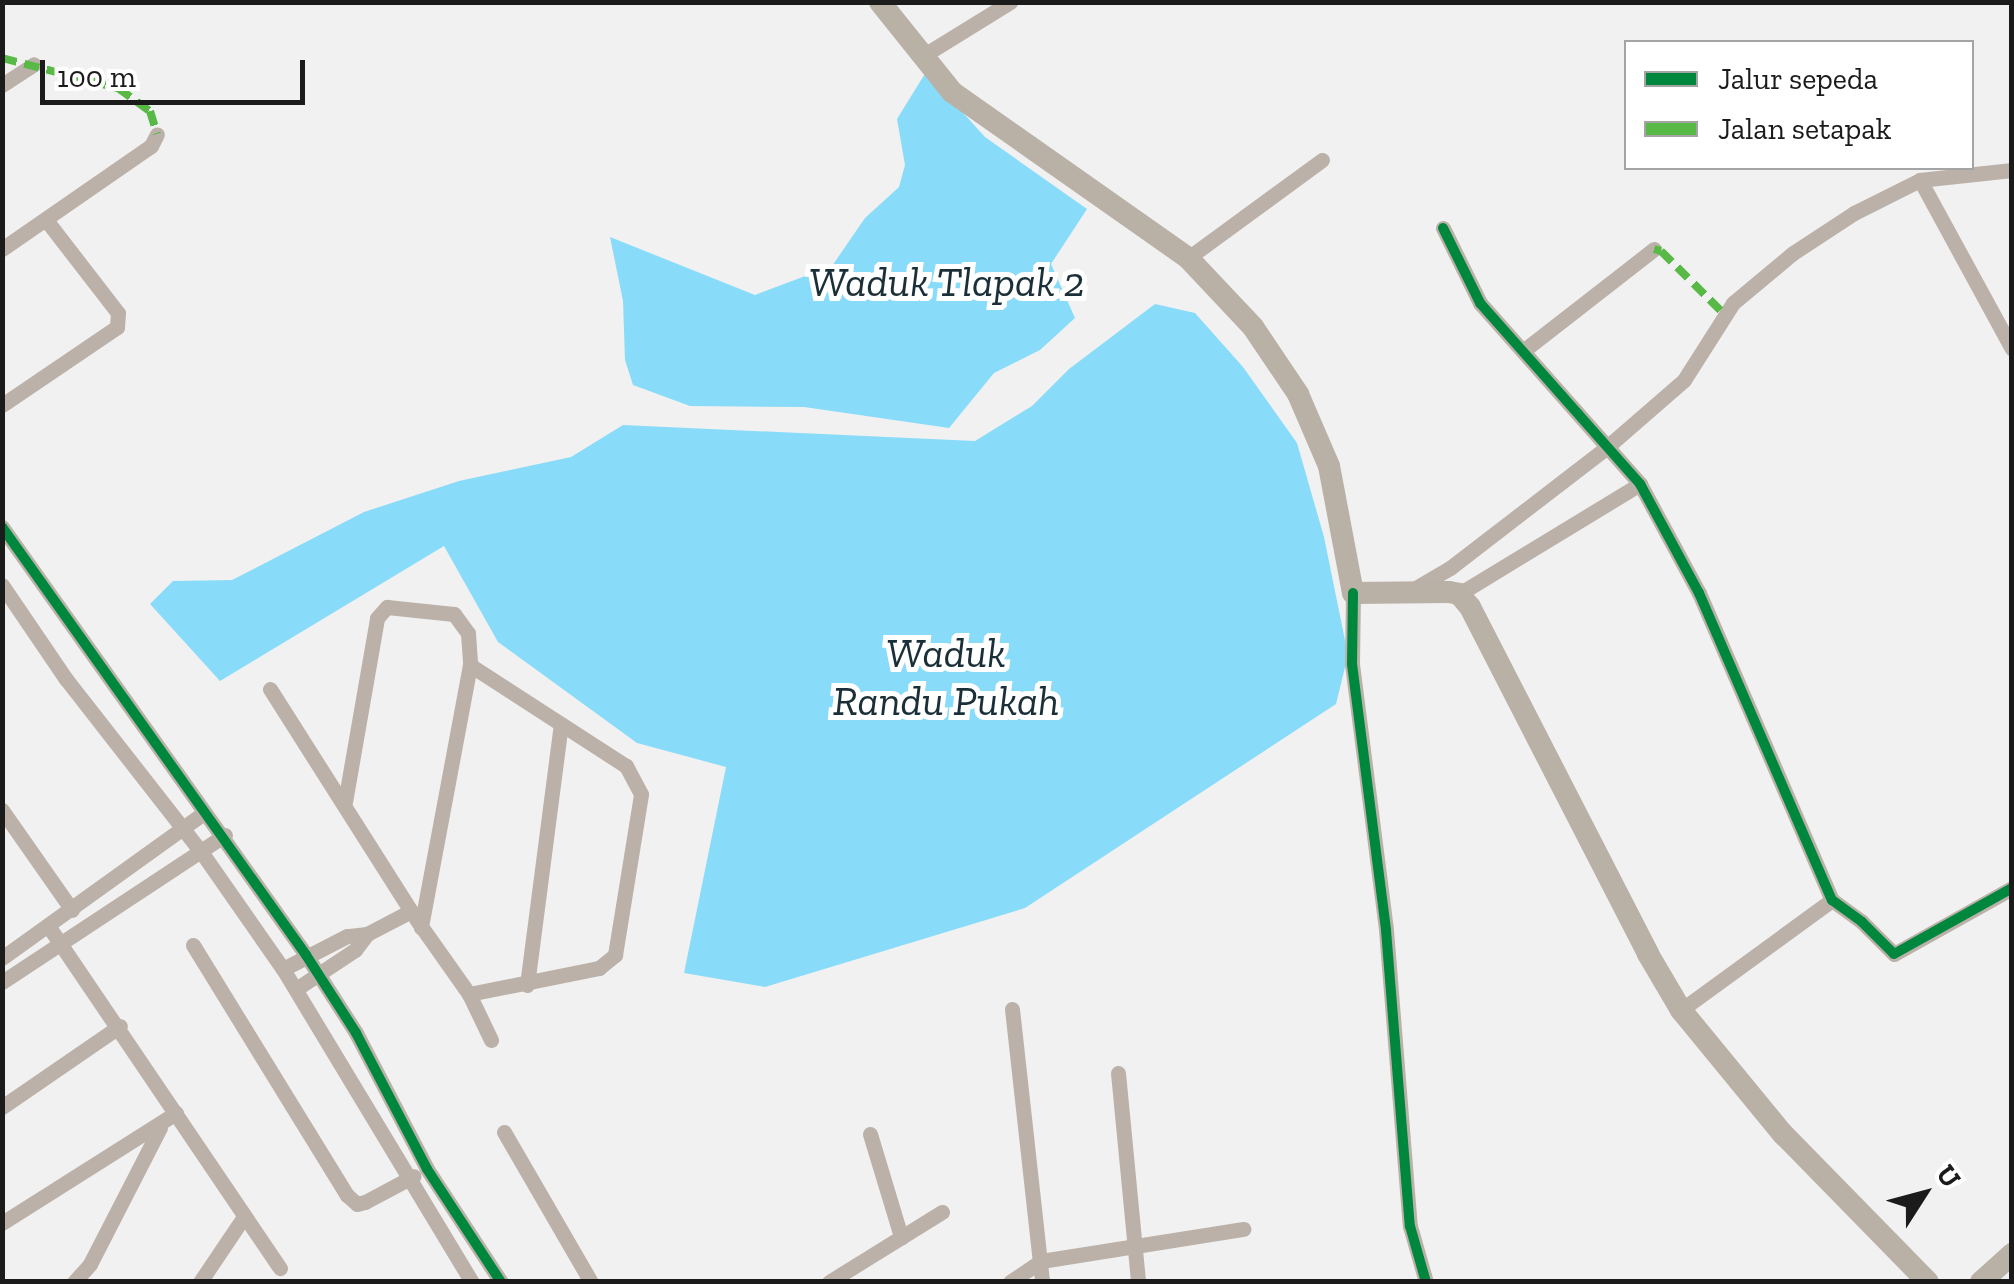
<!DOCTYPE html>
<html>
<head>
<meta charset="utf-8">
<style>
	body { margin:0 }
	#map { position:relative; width:2014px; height:1284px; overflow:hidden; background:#f1f1f1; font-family:"Zilla Slab",serif }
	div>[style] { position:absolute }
	.water>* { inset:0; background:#89dcf9 }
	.street>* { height:15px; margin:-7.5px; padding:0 7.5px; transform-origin:7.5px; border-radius:7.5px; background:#bbb1a8 }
	.secondary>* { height:22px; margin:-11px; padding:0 11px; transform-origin:11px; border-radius:11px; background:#b9b0a6 }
	.quiet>* { height:8px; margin-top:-4px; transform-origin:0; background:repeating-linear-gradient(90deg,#58b947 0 15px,transparent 0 23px) }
	.cycleway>* { height:10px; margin:-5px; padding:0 5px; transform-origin:5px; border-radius:5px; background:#00873e }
	span { translate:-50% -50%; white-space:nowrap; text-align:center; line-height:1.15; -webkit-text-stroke:10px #fff; paint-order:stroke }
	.water-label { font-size:42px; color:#1a2f37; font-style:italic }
	.frame { position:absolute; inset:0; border:5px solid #1b1b1c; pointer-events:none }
	.legend { position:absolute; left:1624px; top:40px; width:350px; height:130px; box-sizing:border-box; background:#fff; border:2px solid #a4a4a4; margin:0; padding:12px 18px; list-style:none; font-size:30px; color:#1b1b1c }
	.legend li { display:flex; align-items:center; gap:20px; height:50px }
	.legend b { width:50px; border:2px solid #a4a4a4 }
	.north { position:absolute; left:1874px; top:1144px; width:100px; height:100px; -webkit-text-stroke:8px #fff; paint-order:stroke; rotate:54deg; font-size:28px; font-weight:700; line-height:40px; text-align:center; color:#1b1b1c }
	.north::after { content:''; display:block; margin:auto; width:35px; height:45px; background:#1b1b1c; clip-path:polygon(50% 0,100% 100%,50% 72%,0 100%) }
	.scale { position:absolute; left:40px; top:60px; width:265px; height:45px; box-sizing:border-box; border:5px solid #1b1b1c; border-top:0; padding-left:12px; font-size:30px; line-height:35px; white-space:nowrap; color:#1b1b1c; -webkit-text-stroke:8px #fff; paint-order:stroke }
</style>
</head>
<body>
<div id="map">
	<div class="water">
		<i style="clip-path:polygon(926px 72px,985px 137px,1087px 209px,1051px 264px,1075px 318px,1040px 350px,994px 373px,949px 428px,804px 407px,690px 406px,633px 385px,625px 360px,623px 301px,610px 237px,755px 295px,832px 266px,865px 218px,899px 187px,905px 165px,897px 119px)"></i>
		<i style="clip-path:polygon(1155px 304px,1195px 313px,1243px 367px,1297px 443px,1324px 537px,1348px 655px,1336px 704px,1025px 908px,765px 987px,684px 973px,726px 767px,637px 743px,498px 642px,444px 546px,220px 681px,150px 604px,173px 581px,232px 580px,364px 512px,459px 481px,571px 457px,623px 425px,975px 441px,1032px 406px,1069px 369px)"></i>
	</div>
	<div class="street">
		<i style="left:921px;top:57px;width:105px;rotate:-31.7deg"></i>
		<i style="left:2px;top:85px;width:38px;rotate:-33deg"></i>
		<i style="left:2012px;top:170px;width:93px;rotate:173.8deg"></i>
		<i style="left:1920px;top:180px;width:192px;rotate:61.4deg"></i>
		<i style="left:1443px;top:228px;width:84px;rotate:63.7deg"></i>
		<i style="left:1480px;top:303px;width:242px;rotate:48.5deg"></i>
		<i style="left:1640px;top:484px;width:124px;rotate:61.6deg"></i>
		<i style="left:1699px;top:593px;width:335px;rotate:66.6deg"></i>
		<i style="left:1832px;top:900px;width:37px;rotate:36deg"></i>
		<i style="left:1862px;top:922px;width:45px;rotate:45deg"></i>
		<i style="left:1894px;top:954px;width:135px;rotate:-29.2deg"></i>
		<i style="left:2px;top:249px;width:181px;rotate:-34.7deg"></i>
		<i style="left:151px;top:146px;width:13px;rotate:-63deg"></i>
		<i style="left:1188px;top:258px;width:166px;rotate:-36.2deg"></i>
		<i style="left:1523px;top:351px;width:166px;rotate:-37.9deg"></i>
		<i style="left:2px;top:405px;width:139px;rotate:-34.1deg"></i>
		<i style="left:117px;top:327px;width:14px;rotate:-86deg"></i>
		<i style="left:118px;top:313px;width:118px;rotate:-127.7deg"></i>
		<i style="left:2px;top:527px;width:525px;rotate:54.61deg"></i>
		<i style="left:306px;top:955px;width:93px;rotate:57.3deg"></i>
		<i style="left:356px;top:1033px;width:153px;rotate:62.4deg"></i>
		<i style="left:427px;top:1169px;width:135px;rotate:56.8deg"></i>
		<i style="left:2px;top:585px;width:114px;rotate:55.8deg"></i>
		<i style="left:66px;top:679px;width:221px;rotate:52deg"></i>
		<i style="left:202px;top:853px;width:141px;rotate:55.1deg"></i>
		<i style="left:283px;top:969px;width:366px;rotate:58.9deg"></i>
		<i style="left:1414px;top:589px;width:42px;rotate:-30.3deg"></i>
		<i style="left:1450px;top:568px;width:198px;rotate:-37.6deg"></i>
		<i style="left:1607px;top:447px;width:102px;rotate:-41deg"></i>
		<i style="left:1684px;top:380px;width:91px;rotate:-57.5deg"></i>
		<i style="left:1733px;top:303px;width:78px;rotate:-39.8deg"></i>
		<i style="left:1793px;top:253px;width:73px;rotate:-33.3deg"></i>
		<i style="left:1854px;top:213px;width:74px;rotate:-26.6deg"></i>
		<i style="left:1353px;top:593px;width:71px;rotate:90.8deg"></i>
		<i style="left:1352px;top:664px;width:268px;rotate:82.7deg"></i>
		<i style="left:1386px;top:930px;width:297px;rotate:85.4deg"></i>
		<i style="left:1410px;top:1226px;width:58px;rotate:74.1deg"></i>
		<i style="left:1459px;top:594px;width:212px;rotate:-31.3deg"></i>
		<i style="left:270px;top:689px;width:263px;rotate:57.6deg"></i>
		<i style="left:411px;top:911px;width:50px;rotate:152.4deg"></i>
		<i style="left:367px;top:934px;width:20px;rotate:174deg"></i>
		<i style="left:347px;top:936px;width:72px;rotate:152.7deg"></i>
		<i style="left:345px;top:802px;width:187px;rotate:-80.1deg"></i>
		<i style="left:377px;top:618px;width:15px;rotate:-48deg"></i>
		<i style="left:387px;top:607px;width:67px;rotate:6deg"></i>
		<i style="left:454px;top:614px;width:24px;rotate:54deg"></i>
		<i style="left:468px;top:633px;width:32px;rotate:86deg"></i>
		<i style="left:470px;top:665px;width:267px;rotate:100.6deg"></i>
		<i style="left:2px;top:810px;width:122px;rotate:55deg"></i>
		<i style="left:416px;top:919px;width:92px;rotate:54.8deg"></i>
		<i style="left:469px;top:994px;width:51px;rotate:64.4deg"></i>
		<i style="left:49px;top:927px;width:412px;rotate:55.9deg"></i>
		<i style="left:193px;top:945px;width:294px;rotate:58.4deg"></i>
		<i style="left:347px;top:1195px;width:13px;rotate:42deg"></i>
		<i style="left:357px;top:1204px;width:8px;rotate:-14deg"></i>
		<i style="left:365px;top:1202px;width:55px;rotate:-28deg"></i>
		<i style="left:2px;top:958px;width:249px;rotate:-35.7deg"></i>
		<i style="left:2px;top:982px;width:267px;rotate:-33.4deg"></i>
		<i style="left:527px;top:985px;width:263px;rotate:-82.6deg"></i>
		<i style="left:296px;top:989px;width:71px;rotate:-33.5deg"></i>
		<i style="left:355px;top:950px;width:20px;rotate:-53deg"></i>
		<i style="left:469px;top:994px;width:133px;rotate:-11.3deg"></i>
		<i style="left:599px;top:968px;width:21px;rotate:-39deg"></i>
		<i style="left:615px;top:955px;width:163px;rotate:-80.8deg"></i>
		<i style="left:641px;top:794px;width:32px;rotate:-118deg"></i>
		<i style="left:626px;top:766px;width:186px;rotate:-147.1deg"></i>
		<i style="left:1012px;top:1009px;width:275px;rotate:83.7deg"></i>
		<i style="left:1681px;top:1010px;width:187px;rotate:-36.1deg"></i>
		<i style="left:1118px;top:1073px;width:210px;rotate:84.5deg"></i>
		<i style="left:2px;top:1107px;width:143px;rotate:-34.5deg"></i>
		<i style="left:504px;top:1132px;width:173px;rotate:59.9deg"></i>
		<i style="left:870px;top:1134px;width:108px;rotate:73.2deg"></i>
		<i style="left:2px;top:1223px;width:206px;rotate:-32.3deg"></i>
		<i style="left:74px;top:1282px;width:24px;rotate:-48deg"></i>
		<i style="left:90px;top:1264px;width:153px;rotate:-62.8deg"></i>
		<i style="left:200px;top:1282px;width:77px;rotate:-56.1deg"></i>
		<i style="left:829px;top:1282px;width:133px;rotate:-31.8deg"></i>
		<i style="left:1010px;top:1282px;width:37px;rotate:-34deg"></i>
		<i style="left:1041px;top:1261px;width:205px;rotate:-9deg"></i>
	</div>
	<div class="secondary">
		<i style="left:880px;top:2px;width:115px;rotate:51.3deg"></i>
		<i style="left:952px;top:92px;width:289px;rotate:35.1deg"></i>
		<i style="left:1188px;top:258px;width:95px;rotate:46.7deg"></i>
		<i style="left:1253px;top:327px;width:81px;rotate:56.1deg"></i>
		<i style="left:1298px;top:394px;width:78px;rotate:66.7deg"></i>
		<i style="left:1329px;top:466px;width:129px;rotate:79.3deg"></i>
		<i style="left:1353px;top:593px;width:96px;rotate:-0.6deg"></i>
		<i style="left:1449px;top:592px;width:10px;rotate:11deg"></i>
		<i style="left:1459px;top:594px;width:17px;rotate:50deg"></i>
		<i style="left:1470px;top:607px;width:390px;rotate:62.8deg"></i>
		<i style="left:1648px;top:954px;width:65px;rotate:59.5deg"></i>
		<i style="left:1681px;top:1010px;width:161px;rotate:50.6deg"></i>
		<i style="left:1783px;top:1134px;width:207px;rotate:45.6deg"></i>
		<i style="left:1981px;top:1282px;width:42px;rotate:-42.1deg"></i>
	</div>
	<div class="quiet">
		<i style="left:2px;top:58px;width:120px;rotate:14.5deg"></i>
		<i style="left:118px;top:88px;width:39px;rotate:36deg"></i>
		<i style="left:150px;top:111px;width:24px;rotate:73deg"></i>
		<i style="left:1654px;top:249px;width:7px;rotate:16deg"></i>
		<i style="left:1661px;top:251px;width:89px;rotate:45deg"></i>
	</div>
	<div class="cycleway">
		<i style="left:1443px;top:228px;width:84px;rotate:63.7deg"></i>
		<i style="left:1480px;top:303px;width:242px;rotate:48.5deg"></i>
		<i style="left:1640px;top:484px;width:124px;rotate:61.6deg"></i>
		<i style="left:1699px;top:593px;width:335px;rotate:66.6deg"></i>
		<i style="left:1832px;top:900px;width:37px;rotate:36deg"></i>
		<i style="left:1862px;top:922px;width:45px;rotate:45deg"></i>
		<i style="left:1894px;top:954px;width:135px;rotate:-29.2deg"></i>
		<i style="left:2px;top:527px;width:525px;rotate:54.61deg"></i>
		<i style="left:306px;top:955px;width:93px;rotate:57.3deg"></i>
		<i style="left:356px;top:1033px;width:153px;rotate:62.4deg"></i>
		<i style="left:427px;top:1169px;width:135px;rotate:56.8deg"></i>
		<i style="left:1353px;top:593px;width:71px;rotate:90.8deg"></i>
		<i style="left:1352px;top:664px;width:268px;rotate:82.7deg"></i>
		<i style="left:1386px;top:930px;width:297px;rotate:85.4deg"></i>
		<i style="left:1410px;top:1226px;width:58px;rotate:74.1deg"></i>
	</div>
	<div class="water-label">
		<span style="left:947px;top:282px">Waduk Tlapak 2</span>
		<span style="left:946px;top:677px">Waduk<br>Randu Pukah</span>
	</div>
	<div class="frame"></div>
	<ul class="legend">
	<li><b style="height:12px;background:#00873e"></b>Jalur sepeda</li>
	<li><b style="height:12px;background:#58b947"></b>Jalan setapak</li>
	</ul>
	<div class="north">U</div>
	<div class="scale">100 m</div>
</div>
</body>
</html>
